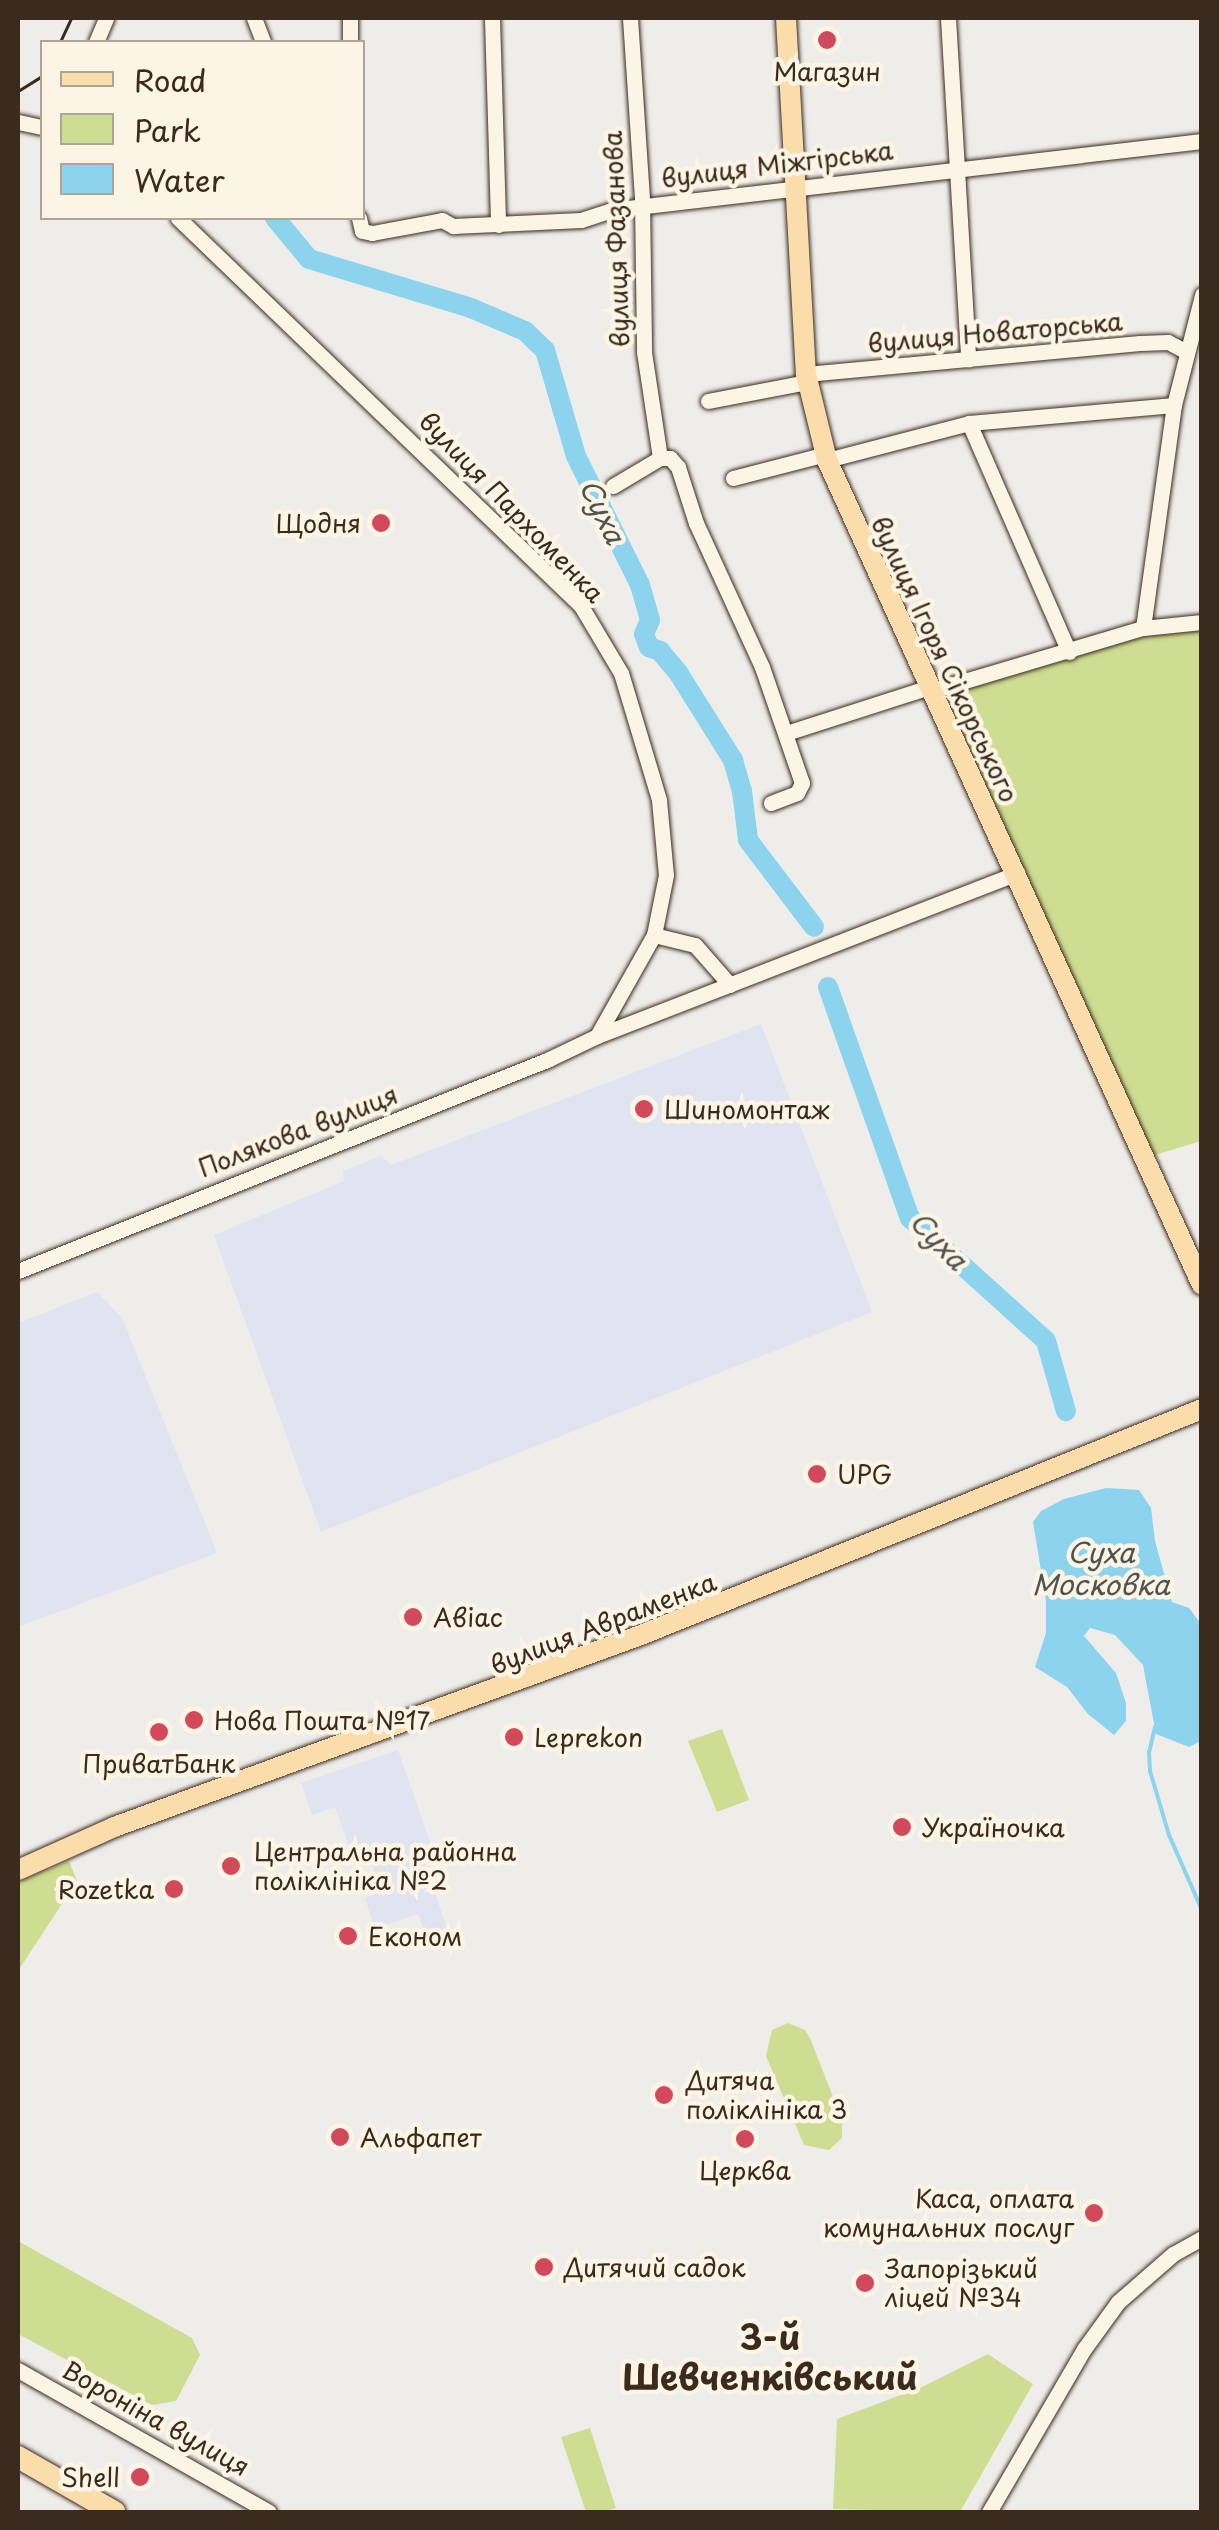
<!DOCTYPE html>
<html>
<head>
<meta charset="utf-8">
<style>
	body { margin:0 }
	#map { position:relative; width:1219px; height:2530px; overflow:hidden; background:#efedea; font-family:"Playpen Sans",sans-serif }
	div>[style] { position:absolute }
	.built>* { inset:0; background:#e0e4f0 }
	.green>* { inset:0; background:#cedd91 }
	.water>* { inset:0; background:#8cd3ed }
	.stream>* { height:4px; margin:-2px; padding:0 2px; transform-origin:2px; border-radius:2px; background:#8cd3ed }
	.river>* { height:20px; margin:-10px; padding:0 10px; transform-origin:10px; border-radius:10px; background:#8cd3ed }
	.roads { filter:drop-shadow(0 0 2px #3b2a1e) drop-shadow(0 0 2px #3b2a1e) }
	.minor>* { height:15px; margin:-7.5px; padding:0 7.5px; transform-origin:7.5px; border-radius:7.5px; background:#fcf5e5 }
	.major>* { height:20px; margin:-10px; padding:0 10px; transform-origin:10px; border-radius:10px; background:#fbddab }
	.highway>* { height:22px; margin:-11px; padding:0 11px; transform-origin:11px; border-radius:11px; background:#fbddab }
	.tram>* { height:2.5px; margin:-1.25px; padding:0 1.25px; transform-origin:1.25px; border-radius:1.25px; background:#3b2a1e }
	.dots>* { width:28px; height:28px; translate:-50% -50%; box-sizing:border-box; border:5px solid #fcf5e5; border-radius:50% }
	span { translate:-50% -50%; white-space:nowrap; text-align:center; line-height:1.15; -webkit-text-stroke:9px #fcf5e5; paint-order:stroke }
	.poi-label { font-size:25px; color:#3b2a1e }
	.right { translate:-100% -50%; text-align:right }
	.left { translate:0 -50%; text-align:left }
	.street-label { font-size:25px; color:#3b2a1e }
	.water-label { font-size:28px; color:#4f5452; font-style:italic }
	.district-label { font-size:35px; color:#3b2a1e; font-weight:700 }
	.frame { position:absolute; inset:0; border:20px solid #3b2a1e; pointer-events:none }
	.legend { position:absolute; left:40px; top:40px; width:325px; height:180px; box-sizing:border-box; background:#fcf5e5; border:2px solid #afa495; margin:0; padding:12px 18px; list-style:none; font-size:30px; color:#3b2a1e }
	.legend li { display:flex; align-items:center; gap:20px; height:50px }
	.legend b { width:50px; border:2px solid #afa495 }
</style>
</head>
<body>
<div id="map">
	<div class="built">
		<i style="clip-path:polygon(761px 1024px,872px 1312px,321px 1532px,214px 1235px,344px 1181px,343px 1171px,381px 1156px,391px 1165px)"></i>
		<i style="clip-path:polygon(97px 1292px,122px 1318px,217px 1553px,18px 1627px,18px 1323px)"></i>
		<i style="clip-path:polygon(398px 1750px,433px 1850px,422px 1855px,451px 1940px,430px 1948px,418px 1914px,375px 1929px,365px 1898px,381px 1891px,365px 1845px,350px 1849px,335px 1807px,312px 1815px,301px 1783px)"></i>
	</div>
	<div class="green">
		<i style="clip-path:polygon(1202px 626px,1201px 1141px,1145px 1158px,929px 687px,1143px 628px)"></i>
		<i style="clip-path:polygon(722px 1729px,749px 1800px,717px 1812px,688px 1741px)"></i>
		<i style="clip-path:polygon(69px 1861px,77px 1881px,18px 1971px,18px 1882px)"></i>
		<i style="clip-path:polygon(788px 2023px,805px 2030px,810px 2038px,842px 2120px,842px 2138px,829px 2150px,804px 2145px,766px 2056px,772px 2030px)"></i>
		<i style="clip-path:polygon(18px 2241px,192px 2338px,200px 2355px,176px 2401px,152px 2405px,18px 2334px)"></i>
		<i style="clip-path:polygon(988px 2354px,1033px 2384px,960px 2512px,833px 2509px,837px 2419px,922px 2387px)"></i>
		<i style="clip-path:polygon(590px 2428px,616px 2508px,603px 2512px,586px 2512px,561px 2437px)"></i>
	</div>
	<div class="water">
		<i style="clip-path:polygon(1106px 1488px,1139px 1490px,1151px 1508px,1155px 1541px,1172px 1602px,1189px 1608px,1201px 1624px,1201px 1741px,1189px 1747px,1156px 1734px,1143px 1665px,1115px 1635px,1090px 1628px,1084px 1636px,1116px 1673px,1126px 1703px,1126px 1721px,1114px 1735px,1088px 1714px,1067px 1687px,1035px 1667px,1046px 1633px,1046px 1601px,1033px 1522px,1041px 1511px,1064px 1499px)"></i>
	</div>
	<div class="stream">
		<i style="left:1155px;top:1727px;width:26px;rotate:103deg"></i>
		<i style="left:1149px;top:1752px;width:19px;rotate:87deg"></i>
		<i style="left:1150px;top:1771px;width:67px;rotate:73.5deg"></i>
		<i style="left:1169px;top:1835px;width:82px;rotate:66.3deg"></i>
	</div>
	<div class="river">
		<i style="left:275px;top:218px;width:53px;rotate:50.3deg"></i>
		<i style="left:309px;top:259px;width:169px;rotate:16.8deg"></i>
		<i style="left:471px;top:308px;width:59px;rotate:23.1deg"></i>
		<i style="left:525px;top:331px;width:28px;rotate:44deg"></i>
		<i style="left:545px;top:350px;width:110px;rotate:73.7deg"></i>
		<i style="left:576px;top:456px;width:144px;rotate:63.6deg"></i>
		<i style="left:640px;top:585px;width:36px;rotate:74deg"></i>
		<i style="left:650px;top:620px;width:15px;rotate:113deg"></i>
		<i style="left:644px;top:634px;width:14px;rotate:69deg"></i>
		<i style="left:649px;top:647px;width:12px;rotate:20deg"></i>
		<i style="left:660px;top:651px;width:30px;rotate:50deg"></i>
		<i style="left:679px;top:674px;width:102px;rotate:57.9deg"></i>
		<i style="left:733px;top:760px;width:32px;rotate:74deg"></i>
		<i style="left:742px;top:791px;width:49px;rotate:83deg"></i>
		<i style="left:748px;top:840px;width:109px;rotate:52.8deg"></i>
		<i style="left:828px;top:987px;width:245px;rotate:70.5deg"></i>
		<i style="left:910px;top:1218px;width:183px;rotate:42.1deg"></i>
		<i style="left:1046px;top:1341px;width:73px;rotate:74.1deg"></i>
	</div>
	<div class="roads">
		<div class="minor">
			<i style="left:254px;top:18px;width:26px;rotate:69deg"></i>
			<i style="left:492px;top:18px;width:207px;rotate:88.3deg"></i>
			<i style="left:630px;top:18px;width:183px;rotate:86.2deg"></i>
			<i style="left:642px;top:201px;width:151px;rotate:89.2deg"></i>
			<i style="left:644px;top:352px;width:107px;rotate:81.4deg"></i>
			<i style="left:948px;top:18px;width:342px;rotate:86.6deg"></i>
			<i style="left:96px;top:42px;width:26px;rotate:-67deg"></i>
			<i style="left:350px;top:42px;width:24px;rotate:-90deg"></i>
			<i style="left:18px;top:122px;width:25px;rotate:12deg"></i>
			<i style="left:178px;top:218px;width:559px;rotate:43.91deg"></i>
			<i style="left:581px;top:606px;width:78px;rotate:59.2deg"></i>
			<i style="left:621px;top:673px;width:133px;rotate:73.3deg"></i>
			<i style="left:659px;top:800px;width:75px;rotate:84.7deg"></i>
			<i style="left:666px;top:875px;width:61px;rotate:101.3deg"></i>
			<i style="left:654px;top:935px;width:42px;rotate:13.7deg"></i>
			<i style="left:695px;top:945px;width:53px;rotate:48.8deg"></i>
			<i style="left:359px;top:218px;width:13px;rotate:77deg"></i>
			<i style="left:362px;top:231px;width:10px;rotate:11deg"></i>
			<i style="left:372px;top:233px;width:71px;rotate:-10.5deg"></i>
			<i style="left:442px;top:220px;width:13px;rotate:29deg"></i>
			<i style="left:453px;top:226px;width:128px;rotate:-2.7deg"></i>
			<i style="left:581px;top:220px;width:32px;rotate:-18deg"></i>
			<i style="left:611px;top:210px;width:595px;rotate:-6.66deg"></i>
			<i style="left:806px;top:374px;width:335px;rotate:-5.3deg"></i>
			<i style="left:1140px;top:343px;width:28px;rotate:-2deg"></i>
			<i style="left:1168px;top:342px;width:19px;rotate:28deg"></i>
			<i style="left:708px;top:401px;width:102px;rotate:-10.8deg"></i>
			<i style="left:969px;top:423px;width:250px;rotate:66.4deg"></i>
			<i style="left:827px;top:460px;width:147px;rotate:-14.6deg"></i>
			<i style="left:969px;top:423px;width:206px;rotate:-5deg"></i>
			<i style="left:733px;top:478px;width:96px;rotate:-14.5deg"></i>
			<i style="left:613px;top:486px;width:55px;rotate:-30.8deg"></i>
			<i style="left:660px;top:458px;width:10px"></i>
			<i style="left:670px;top:458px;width:12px;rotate:48deg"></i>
			<i style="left:678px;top:467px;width:59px;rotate:72.2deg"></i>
			<i style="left:696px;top:523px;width:158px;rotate:65.4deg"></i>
			<i style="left:762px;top:667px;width:123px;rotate:71deg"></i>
			<i style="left:802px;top:783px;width:11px;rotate:117deg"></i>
			<i style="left:797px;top:793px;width:28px;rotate:159deg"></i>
			<i style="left:1143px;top:628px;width:225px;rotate:-82.1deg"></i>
			<i style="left:1174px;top:405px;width:114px;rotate:-75.7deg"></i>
			<i style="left:931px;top:691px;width:221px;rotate:-16.6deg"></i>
			<i style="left:1143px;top:628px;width:59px;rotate:-5.8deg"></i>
			<i style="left:786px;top:733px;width:150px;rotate:-17.8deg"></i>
			<i style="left:597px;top:1036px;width:116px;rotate:-60.6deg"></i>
			<i style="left:18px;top:1271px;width:570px;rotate:-21.75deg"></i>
			<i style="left:547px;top:1060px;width:55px;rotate:-25.6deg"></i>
			<i style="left:597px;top:1036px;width:451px;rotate:-21.2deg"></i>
			<i style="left:18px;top:2370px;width:288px;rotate:29.5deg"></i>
			<i style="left:989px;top:2512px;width:189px;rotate:-59.8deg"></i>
			<i style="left:1084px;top:2349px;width:58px;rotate:-54.1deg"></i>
			<i style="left:1118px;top:2302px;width:73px;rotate:-41.1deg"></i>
			<i style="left:1173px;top:2254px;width:33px;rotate:-29deg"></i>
		</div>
		<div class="major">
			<i style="left:786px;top:18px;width:357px;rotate:86.8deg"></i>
			<i style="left:806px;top:374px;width:89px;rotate:76.3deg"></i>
			<i style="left:827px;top:460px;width:906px;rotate:65.56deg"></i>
			<i style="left:18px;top:1870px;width:105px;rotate:-24.1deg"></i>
			<i style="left:114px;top:1827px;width:561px;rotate:-20.02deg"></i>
			<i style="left:641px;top:1635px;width:605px;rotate:-21.94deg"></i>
		</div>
		<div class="highway">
			<i style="left:18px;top:2457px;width:111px;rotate:29.8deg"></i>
		</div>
	</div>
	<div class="tram">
		<i style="left:60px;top:42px;width:26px;rotate:-65deg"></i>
		<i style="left:18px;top:91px;width:28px;rotate:-32deg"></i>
	</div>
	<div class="dots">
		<i style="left:827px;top:40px;background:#d1495b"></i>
		<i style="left:381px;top:523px;background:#d1495b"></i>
		<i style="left:644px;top:1109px;background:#d1495b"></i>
		<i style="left:817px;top:1474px;background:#d1495b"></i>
		<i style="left:413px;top:1617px;background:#d1495b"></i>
		<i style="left:194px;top:1720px;background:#d1495b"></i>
		<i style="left:159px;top:1732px;background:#d1495b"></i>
		<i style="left:514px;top:1737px;background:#d1495b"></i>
		<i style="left:902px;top:1827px;background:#d1495b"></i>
		<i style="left:231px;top:1866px;background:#d1495b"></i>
		<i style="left:174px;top:1889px;background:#d1495b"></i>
		<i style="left:348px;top:1936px;background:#d1495b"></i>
		<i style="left:664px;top:2095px;background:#d1495b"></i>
		<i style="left:340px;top:2137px;background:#d1495b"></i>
		<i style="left:745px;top:2139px;background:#d1495b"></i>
		<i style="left:1094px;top:2213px;background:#d1495b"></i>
		<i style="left:544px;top:2267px;background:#d1495b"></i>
		<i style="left:865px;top:2283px;background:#d1495b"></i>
		<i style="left:140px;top:2477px;background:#d1495b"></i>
	</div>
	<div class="poi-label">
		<span style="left:827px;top:71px">Магазин</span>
		<span class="right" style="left:361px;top:523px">Щодня</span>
		<span class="left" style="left:664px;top:1109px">Шиномонтаж</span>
		<span class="left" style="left:837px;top:1474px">UPG</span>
		<span class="left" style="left:433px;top:1617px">Авіас</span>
		<span class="left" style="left:214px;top:1720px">Нова Пошта №17</span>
		<span class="left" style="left:534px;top:1737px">Leprekon</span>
		<span style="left:159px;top:1763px">ПриватБанк</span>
		<span class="left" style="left:922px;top:1827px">Україночка</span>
		<span class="left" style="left:254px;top:1866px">Центральна районна<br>поліклініка №2</span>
		<span class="right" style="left:154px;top:1889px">Rozetka</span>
		<span class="left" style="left:368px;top:1936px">Економ</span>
		<span class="left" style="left:686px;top:2095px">Дитяча<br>поліклініка 3</span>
		<span class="left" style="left:360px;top:2137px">Альфапет</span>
		<span style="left:745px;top:2170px">Церква</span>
		<span class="right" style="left:1074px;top:2213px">Каса, оплата<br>комунальних послуг</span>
		<span class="left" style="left:564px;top:2267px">Дитячий садок</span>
		<span class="left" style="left:885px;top:2283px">Запорізький<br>ліцей №34</span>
		<span class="right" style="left:120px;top:2477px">Shell</span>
	</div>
	<div class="street-label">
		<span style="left:777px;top:164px;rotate:-7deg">вулиця Міжгірська</span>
		<span style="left:616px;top:239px;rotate:-92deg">вулиця Фазанова</span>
		<span style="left:995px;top:332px;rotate:-5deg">вулиця Новаторська</span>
		<span style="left:512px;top:507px;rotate:46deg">вулиця Пархоменка</span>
		<span style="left:945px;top:659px;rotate:65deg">вулиця Ігоря Сікорського</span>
		<span style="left:298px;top:1131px;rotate:-21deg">Полякова вулиця</span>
		<span style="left:603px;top:1623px;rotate:-21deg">вулиця Авраменка</span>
		<span style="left:156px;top:2418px;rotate:29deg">Вороніна вулиця</span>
	</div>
	<div class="water-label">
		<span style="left:603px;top:511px;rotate:64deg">Суха</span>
		<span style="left:939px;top:1240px;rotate:46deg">Суха</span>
		<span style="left:1101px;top:1568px">Суха<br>Московка</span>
	</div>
	<div class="district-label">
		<span style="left:770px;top:2356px">3-й<br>Шевченківський</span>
	</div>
	<div class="frame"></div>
	<ul class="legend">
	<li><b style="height:12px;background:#fbddab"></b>Road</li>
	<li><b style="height:28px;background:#cedd91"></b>Park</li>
	<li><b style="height:28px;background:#8cd3ed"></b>Water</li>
	</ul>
</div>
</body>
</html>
